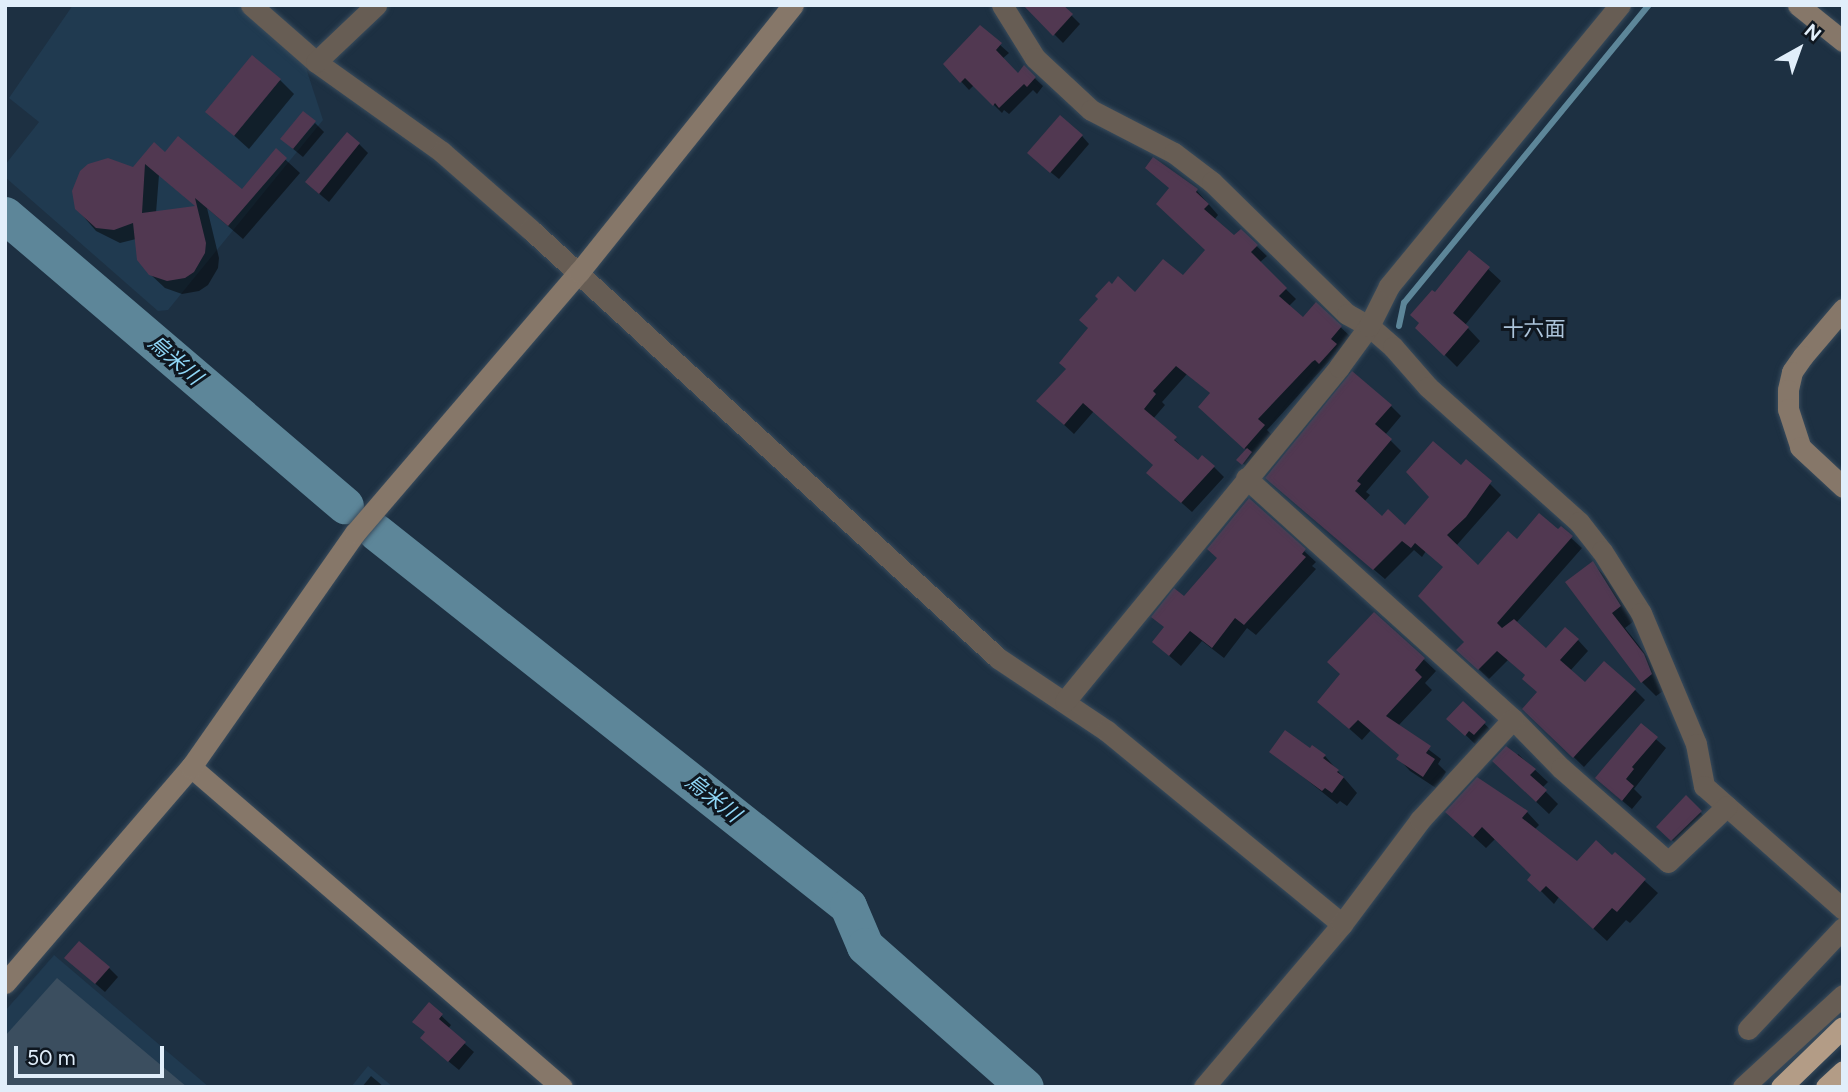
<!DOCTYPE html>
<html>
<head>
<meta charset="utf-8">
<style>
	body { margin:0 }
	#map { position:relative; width:1848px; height:1092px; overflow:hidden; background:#1d3042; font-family:Figtree,"Noto Sans JP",sans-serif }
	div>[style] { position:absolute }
	.built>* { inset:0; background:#203a50 }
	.green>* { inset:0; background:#3b4e5f }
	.shadow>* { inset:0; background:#0007 }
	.stream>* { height:6px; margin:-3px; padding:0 3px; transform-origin:3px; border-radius:3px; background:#5d8699 }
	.river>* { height:37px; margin:-18.5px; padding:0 18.5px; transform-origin:18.5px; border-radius:18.5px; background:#5d8699 }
	.building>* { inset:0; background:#513851 }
	.roads { filter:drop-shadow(0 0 2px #384b5c) drop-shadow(0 0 2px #384b5c) }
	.street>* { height:21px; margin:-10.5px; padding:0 10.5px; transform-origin:10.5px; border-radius:10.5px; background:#675d54 }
	.secondary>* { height:21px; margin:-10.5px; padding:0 10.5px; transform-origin:10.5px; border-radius:10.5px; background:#867769 }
	.highway>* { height:21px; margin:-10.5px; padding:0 10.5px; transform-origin:10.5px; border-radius:10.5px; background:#b39c86 }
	span { translate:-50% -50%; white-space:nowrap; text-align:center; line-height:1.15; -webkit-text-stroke:6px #0f1720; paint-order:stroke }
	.neighbourhood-label { font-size:21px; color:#acc4db }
	.water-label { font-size:21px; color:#8fd6f6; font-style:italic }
	.frame { position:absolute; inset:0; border:7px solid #e1eefa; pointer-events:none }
	.north { position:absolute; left:1764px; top:14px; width:70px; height:70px; -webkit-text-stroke:5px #0f1720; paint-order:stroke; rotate:40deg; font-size:19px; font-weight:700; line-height:28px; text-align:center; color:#e1eefa }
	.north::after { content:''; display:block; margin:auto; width:24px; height:32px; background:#e1eefa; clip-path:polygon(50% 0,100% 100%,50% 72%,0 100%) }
	.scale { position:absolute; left:14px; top:1046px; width:150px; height:32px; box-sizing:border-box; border:4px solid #e1eefa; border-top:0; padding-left:9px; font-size:21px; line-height:24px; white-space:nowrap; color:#e1eefa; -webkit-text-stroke:5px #0f1720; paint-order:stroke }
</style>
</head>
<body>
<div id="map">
	<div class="built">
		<i style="clip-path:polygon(73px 5px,240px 5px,303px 59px,323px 120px,168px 310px,158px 311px,5px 177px,5px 165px,39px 122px,9px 98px)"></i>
		<i style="clip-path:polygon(54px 955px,209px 1087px,5px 1087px,5px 1011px)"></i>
		<i style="clip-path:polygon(368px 1066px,393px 1087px,351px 1087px)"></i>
	</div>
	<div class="green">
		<i style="clip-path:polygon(57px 978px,187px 1087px,5px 1087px,5px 1036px)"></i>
	</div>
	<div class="shadow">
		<i style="clip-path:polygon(1025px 5px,1061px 5px,1080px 24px,1063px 43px)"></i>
		<i style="clip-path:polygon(981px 28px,1009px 53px,1002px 59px,1018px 75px,1024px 68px,1043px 86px,1037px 94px,1033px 90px,1009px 114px,1004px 110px,1002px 113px,974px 85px,969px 90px,945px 64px)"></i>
		<i style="clip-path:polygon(280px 80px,294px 94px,249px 149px,208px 112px)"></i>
		<i style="clip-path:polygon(315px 123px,324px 132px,303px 157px,292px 148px)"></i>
		<i style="clip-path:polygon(1082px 136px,1089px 144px,1059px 179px,1037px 161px)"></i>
		<i style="clip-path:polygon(359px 144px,368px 153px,329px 202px,316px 191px)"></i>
		<i style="clip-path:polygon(evenodd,276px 151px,300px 173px,243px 239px,207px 208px,219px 258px,218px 268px,208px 285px,199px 291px,182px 294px,165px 288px,150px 274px,136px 239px,120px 243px,96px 231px,77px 209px,133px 169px,165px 154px,242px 191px,276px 151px,159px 175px,197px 207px,156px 213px,159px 175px)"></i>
		<i style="clip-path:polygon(1154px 159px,1197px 191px,1218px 215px,1214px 220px,1235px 237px,1241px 231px,1267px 256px,1259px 263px,1296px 299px,1288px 307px,1303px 319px,1316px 304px,1351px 337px,1267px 430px,1274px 437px,1247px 467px,1239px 460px,1247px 450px,1210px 417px,1212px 394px,1187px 374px,1162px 402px,1165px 405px,1153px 419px,1198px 462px,1214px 467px,1224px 477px,1192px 512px,1148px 473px,1155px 465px,1094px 411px,1074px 434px,1049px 411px,1136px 294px,1184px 278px,1207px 250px)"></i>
		<i style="clip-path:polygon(1488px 269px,1501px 281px,1465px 325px,1480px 341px,1457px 367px,1418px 328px)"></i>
		<i style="clip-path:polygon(1391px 406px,1401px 416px,1385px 435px,1401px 451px,1366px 492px,1370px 495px,1364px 502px,1382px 519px,1405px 527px,1467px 461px,1501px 495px,1456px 546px,1478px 567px,1517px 541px,1558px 532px,1571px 538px,1582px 548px,1516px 623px,1547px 650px,1578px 640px,1588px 651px,1570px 671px,1585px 684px,1635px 690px,1645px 700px,1584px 767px,1524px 709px,1539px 693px,1527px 676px,1508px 660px,1489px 679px,1469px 660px,1445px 568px,1426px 551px,1422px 557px,1414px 550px,1385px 579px,1278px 488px)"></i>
		<i style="clip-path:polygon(1304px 551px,1316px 562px,1312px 566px,1316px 569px,1256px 635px,1247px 628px,1224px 658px,1202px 641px,1181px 666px,1166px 653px,1184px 599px)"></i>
		<i style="clip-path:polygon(1593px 564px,1607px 578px,1634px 621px,1625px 628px,1658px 670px,1666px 689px,1656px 696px,1642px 682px,1568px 582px)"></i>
		<i style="clip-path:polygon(1375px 614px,1436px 671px,1425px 683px,1432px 690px,1398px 726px,1441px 759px,1438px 764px,1446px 772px,1436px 788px,1410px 771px,1399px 759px,1401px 756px,1371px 730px,1362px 740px,1319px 702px,1341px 674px)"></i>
		<i style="clip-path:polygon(1463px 703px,1494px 733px,1484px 743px,1479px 739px,1475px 744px,1449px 719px)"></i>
		<i style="clip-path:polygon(1641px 726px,1666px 748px,1634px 789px,1642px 797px,1632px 809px,1606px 787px)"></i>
		<i style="clip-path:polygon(1271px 751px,1311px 751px,1325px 756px,1357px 793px,1347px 806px,1340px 801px,1337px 804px)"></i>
		<i style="clip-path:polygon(1518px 754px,1548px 782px,1542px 788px,1558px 804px,1549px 814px,1507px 774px)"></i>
		<i style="clip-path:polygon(1686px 798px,1710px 822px,1681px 849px,1659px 827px)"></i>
		<i style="clip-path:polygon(1527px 812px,1539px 825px,1534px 830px,1577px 864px,1612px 858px,1615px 854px,1658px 893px,1630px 923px,1626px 920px,1607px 941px,1559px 897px,1554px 904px,1542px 892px,1529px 880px,1533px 875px,1496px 838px,1486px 848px,1460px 824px)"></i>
		<i style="clip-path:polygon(76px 967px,109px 968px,118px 977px,105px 992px)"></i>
		<i style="clip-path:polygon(429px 1004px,451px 1025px,448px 1029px,474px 1052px,459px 1070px,431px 1047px)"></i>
		<i style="clip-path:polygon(371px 1076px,384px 1087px,362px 1087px)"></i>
	</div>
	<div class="stream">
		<i style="left:1399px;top:326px;width:24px;rotate:-78deg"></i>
		<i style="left:1404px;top:303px;width:386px;rotate:-50.6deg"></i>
	</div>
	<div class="river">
		<i style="left:5px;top:215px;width:447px;rotate:40.5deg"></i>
		<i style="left:376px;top:532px;width:602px;rotate:38.39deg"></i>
		<i style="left:848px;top:906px;width:43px;rotate:67deg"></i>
		<i style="left:865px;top:946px;width:213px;rotate:41.4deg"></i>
	</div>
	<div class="building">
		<i style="clip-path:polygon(1023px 5px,1063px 5px,1073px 14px,1053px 36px)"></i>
		<i style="clip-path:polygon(980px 25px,1002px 43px,996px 50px,1018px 73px,1024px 65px,1036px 77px,1027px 87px,1024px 84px,999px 108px,995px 103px,993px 106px,965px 78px,960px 83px,943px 64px)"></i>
		<i style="clip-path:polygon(252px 55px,281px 79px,234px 136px,205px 112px)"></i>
		<i style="clip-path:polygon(303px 111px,316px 121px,293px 149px,280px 139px)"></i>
		<i style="clip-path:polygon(1060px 115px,1083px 135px,1050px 173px,1027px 153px)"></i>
		<i style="clip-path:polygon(347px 132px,360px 143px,319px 194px,305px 182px)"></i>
		<i style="clip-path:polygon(evenodd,178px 136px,242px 189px,276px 148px,287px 158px,228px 226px,195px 198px,206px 243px,205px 253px,194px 272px,185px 278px,167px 281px,149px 275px,137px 260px,133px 223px,114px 230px,96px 228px,75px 209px,72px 191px,80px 171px,88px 164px,108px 158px,133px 167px,154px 142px,165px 152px,178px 136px,145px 164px,195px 206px,142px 213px,145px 164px)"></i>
		<i style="clip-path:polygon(1153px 157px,1198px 189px,1196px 192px,1209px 204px,1204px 209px,1234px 235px,1241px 229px,1258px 245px,1251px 252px,1287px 288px,1279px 296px,1303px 317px,1316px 302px,1342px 326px,1331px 339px,1337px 344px,1319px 364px,1315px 360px,1312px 362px,1258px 419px,1265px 425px,1244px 449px,1198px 407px,1210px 393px,1176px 366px,1153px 391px,1156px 394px,1144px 409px,1177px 437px,1174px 440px,1198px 460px,1202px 455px,1215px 466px,1181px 503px,1146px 473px,1153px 465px,1083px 403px,1064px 425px,1036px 401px,1066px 369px,1059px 363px,1088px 328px,1079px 320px,1098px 299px,1095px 296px,1109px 281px,1112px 284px,1118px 276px,1135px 292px,1163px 259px,1183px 275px,1205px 250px,1156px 204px,1169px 188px,1145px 168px)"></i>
		<i style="clip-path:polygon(1469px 250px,1490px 267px,1453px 313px,1469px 327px,1444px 356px,1415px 328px,1419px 323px,1410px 315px,1432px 290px,1435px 292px)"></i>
		<i style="clip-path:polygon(1352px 371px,1392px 405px,1375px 424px,1392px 439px,1357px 481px,1361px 484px,1355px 491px,1382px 516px,1388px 509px,1405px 525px,1429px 497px,1406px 472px,1433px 441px,1461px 465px,1466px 459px,1492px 481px,1466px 517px,1447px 535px,1478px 565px,1508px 531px,1517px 539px,1539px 513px,1558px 529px,1561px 526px,1573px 536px,1497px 623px,1502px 628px,1514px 619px,1546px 648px,1565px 627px,1579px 639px,1560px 660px,1585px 682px,1604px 661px,1636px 689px,1573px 758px,1522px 709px,1537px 692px,1522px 679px,1525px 675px,1497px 651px,1478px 670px,1456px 650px,1464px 642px,1418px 596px,1443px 567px,1415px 543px,1411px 548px,1402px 541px,1373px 570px,1265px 478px)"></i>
		<i style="clip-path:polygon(1247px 448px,1252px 452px,1242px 465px,1236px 460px)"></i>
		<i style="clip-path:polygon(1249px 498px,1306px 549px,1302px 554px,1306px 557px,1244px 625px,1235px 618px,1212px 648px,1190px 631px,1169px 656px,1152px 642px,1164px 627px,1151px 617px,1174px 588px,1184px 596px,1217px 558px,1207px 549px)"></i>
		<i style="clip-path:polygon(1593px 561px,1621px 606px,1612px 613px,1644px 654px,1652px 674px,1641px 683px,1565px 582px)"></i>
		<i style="clip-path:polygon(1374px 612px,1425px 658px,1415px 670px,1422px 677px,1386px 716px,1431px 746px,1426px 753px,1435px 759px,1423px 777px,1396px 759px,1399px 755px,1358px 720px,1349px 729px,1317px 702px,1340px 674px,1327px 662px)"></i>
		<i style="clip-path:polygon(1463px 701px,1486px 722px,1474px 735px,1469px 731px,1465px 736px,1446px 719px)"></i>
		<i style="clip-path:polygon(1641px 723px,1658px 737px,1632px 767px,1634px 769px,1626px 779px,1634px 786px,1622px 801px,1595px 778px)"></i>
		<i style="clip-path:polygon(1285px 730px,1310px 748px,1312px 745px,1326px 755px,1323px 758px,1339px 770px,1337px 772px,1344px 777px,1332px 793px,1325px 788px,1322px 791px,1269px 752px)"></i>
		<i style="clip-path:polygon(1506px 746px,1536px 769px,1530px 775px,1547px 790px,1536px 802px,1492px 761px)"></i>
		<i style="clip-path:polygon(1477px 777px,1528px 811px,1522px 818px,1577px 861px,1596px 840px,1612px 855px,1615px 852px,1646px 879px,1617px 912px,1612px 908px,1593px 929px,1546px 886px,1540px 892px,1527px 880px,1531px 875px,1482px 827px,1473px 837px,1445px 812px)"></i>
		<i style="clip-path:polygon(1686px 795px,1702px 811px,1671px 841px,1656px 827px)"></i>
		<i style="clip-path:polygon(79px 941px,110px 967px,95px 984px,64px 958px)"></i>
		<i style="clip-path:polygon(429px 1002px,443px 1014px,439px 1019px,466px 1042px,448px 1062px,420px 1038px,425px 1032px,412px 1022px)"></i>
	</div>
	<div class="roads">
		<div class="street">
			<i style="left:251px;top:5px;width:86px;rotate:41.2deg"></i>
			<i style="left:316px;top:62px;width:155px;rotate:35.5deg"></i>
			<i style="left:442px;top:152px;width:117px;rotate:41.2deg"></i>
			<i style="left:530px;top:229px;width:635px;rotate:42.51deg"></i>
			<i style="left:998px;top:658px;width:131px;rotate:33.8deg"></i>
			<i style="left:1107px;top:731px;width:304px;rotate:39.4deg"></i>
			<i style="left:1002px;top:5px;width:62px;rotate:58.1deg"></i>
			<i style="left:1035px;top:58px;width:76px;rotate:42.9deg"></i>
			<i style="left:1091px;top:110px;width:93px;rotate:27.4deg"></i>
			<i style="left:1174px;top:153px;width:48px;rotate:37.3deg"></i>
			<i style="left:1212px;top:182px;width:189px;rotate:44.4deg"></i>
			<i style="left:1347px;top:314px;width:25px;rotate:29deg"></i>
			<i style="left:1369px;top:326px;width:32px;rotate:41deg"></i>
			<i style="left:1393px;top:347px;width:53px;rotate:48.8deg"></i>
			<i style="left:1428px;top:387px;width:203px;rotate:41.8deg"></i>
			<i style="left:1579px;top:522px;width:37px;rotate:52deg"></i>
			<i style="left:1602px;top:551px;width:73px;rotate:57.8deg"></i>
			<i style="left:1641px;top:613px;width:142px;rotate:67.2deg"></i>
			<i style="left:1696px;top:744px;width:43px;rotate:79.2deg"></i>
			<i style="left:1704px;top:786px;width:186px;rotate:41.5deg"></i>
			<i style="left:316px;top:62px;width:83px;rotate:-43.5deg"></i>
			<i style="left:1246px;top:478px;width:360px;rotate:42.1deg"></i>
			<i style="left:1513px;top:719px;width:69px;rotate:45.6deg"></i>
			<i style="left:1561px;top:768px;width:142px;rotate:41.3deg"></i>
			<i style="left:1668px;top:862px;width:81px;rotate:-43.5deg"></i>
			<i style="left:1065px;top:701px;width:432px;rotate:-50.6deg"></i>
			<i style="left:1339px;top:367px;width:51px;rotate:-53.8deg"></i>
			<i style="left:1369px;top:326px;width:45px;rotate:-63.4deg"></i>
			<i style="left:1389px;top:286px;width:364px;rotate:-50.6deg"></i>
			<i style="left:1748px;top:1029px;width:139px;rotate:-46.8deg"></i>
			<i style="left:1204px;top:1087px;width:214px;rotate:-49.7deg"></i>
			<i style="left:1342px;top:924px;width:130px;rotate:-53.1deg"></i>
			<i style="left:1420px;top:820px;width:137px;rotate:-47.4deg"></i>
			<i style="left:1743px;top:1087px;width:136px;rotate:-42.6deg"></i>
		</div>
		<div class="secondary">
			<i style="left:1798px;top:5px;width:58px;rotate:38.7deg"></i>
			<i style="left:1843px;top:309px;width:62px;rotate:130.4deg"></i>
			<i style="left:1803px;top:356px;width:19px;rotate:125deg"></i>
			<i style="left:1792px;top:372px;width:18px;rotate:103deg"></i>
			<i style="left:1788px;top:390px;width:19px;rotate:90deg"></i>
			<i style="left:1788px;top:409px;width:40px;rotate:72deg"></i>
			<i style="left:1800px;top:447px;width:59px;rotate:42.9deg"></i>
			<i style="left:191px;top:767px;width:490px;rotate:40.8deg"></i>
			<i style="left:5px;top:983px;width:285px;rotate:-49.3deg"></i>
			<i style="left:191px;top:767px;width:286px;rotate:-55deg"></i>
			<i style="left:355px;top:533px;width:344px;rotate:-49.4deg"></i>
			<i style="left:579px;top:272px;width:342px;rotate:-51.3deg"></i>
		</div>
		<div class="highway">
			<i style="left:1781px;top:1087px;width:86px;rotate:-44.1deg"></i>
			<i style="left:1826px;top:1087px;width:23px;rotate:-43deg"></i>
		</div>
	</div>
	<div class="neighbourhood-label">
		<span style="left:1534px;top:329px">十六面</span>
	</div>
	<div class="water-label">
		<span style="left:175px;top:360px;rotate:41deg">烏米川</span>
		<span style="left:713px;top:798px;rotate:38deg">烏米川</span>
	</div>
	<div class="frame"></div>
	<div class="north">N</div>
	<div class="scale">50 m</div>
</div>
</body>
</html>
